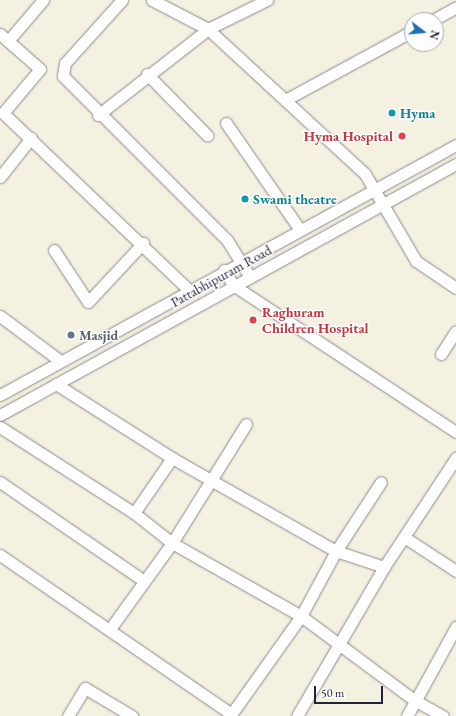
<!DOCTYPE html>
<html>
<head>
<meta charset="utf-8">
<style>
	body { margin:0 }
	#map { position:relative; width:456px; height:716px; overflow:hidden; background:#f5f1e1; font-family:"EB Garamond",serif }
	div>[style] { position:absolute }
	.roads { filter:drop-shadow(0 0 1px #8c8a8e) drop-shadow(0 0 1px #8c8a8e) }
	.minor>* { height:11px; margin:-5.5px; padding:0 5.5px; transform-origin:5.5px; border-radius:5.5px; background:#fff }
	.dots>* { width:11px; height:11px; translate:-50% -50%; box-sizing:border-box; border:2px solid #fff; border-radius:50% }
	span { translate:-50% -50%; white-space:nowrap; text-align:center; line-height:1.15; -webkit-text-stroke:3px #fff; paint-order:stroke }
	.culture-label { font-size:14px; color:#0d838f; font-weight:700 }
	.left { translate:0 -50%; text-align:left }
	.health-label { font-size:14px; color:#be3a42; font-weight:700 }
	.right { translate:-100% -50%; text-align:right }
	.street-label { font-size:14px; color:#22223b }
	.worship-label { font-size:14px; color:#5b616d; font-weight:700 }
	.north { position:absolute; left:404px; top:12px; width:40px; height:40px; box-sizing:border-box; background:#fff; border:1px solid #a7a7b1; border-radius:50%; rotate:106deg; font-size:11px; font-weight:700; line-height:16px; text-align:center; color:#22223b }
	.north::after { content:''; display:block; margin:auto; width:14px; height:18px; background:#1f6fb2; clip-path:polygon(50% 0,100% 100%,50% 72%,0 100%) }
	.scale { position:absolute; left:314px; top:686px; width:69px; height:18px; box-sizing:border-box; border:2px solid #22223b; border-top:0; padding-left:5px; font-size:12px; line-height:14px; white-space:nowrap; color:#22223b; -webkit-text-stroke:3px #fff; paint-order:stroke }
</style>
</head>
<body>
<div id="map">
	<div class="roads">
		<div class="minor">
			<i style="left:122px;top:0;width:85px;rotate:132.1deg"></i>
			<i style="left:65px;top:63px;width:13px;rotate:99deg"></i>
			<i style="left:63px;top:76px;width:232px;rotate:45deg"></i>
			<i style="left:227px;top:240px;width:44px;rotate:58.1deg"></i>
			<i style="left:152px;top:0;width:63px;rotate:27.4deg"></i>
			<i style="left:208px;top:29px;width:214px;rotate:42.7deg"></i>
			<i style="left:365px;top:174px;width:101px;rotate:59.6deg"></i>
			<i style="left:416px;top:261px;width:48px;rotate:34deg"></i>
			<i style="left:433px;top:20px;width:26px;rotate:-29deg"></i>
			<i style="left:0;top:34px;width:53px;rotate:41.2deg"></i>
			<i style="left:40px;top:69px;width:57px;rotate:130.1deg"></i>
			<i style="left:3px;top:113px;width:257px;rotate:43.6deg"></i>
			<i style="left:8px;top:41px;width:54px;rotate:-49.5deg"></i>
			<i style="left:147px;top:74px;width:86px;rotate:45.5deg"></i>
			<i style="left:285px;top:100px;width:145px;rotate:-28.5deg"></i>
			<i style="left:98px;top:115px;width:140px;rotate:-38deg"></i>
			<i style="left:208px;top:29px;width:66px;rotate:-26.2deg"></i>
			<i style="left:226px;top:123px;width:130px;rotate:55.3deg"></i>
			<i style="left:0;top:177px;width:50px;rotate:-51.5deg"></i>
			<i style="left:54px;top:250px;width:62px;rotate:56.8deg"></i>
			<i style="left:88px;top:302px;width:81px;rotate:-47deg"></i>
			<i style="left:224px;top:270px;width:17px;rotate:59deg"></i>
			<i style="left:233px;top:285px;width:267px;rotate:33.4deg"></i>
			<i style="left:0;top:316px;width:74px;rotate:36.7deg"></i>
			<i style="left:441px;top:354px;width:27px;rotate:-57deg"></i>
			<i style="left:56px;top:384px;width:138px;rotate:32.5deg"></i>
			<i style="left:172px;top:458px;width:189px;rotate:29.6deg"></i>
			<i style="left:336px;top:551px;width:51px;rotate:18.4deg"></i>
			<i style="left:0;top:395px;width:520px;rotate:-28.73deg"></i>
			<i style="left:0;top:415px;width:521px;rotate:-28.83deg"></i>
			<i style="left:0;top:427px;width:159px;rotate:32.7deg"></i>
			<i style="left:134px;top:513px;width:48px;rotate:38.3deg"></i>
			<i style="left:172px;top:543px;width:148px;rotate:29.5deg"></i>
			<i style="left:301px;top:616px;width:141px;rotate:36.6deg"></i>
			<i style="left:414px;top:700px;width:33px;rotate:29deg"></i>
			<i style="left:0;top:482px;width:175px;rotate:34.5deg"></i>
			<i style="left:134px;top:513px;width:67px;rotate:-55.4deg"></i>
			<i style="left:404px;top:537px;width:62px;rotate:33.2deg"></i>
			<i style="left:0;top:555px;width:280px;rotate:34.5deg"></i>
			<i style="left:110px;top:629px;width:106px;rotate:-54.2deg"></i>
			<i style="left:172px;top:543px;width:140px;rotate:-58.1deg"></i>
			<i style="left:68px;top:716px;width:33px;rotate:-59deg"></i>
			<i style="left:85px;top:688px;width:55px;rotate:30.8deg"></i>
			<i style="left:230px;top:716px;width:123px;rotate:-54.6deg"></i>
			<i style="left:301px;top:616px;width:74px;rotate:-61.7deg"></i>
			<i style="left:336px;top:551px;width:82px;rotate:-56.9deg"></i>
			<i style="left:297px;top:716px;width:173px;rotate:-59.7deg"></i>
			<i style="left:384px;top:567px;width:131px;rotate:-56.6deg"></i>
			<i style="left:407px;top:716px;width:102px;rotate:-61.2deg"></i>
		</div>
	</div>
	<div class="dots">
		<i style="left:392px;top:113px;background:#0f9aa8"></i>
		<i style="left:402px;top:136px;background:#e0444e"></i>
		<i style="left:245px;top:199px;background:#0f9aa8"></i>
		<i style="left:253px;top:320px;background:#e0444e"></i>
		<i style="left:71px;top:335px;background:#6b7280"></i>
	</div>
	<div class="culture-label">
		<span class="left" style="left:400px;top:113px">Hyma</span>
		<span class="left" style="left:253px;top:199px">Swami theatre</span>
	</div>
	<div class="health-label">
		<span class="right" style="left:393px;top:136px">Hyma Hospital</span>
		<span class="left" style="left:262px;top:320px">Raghuram<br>Children Hospital</span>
	</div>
	<div class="street-label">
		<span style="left:221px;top:276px;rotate:-29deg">Pattabhipuram Road</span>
	</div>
	<div class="worship-label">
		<span class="left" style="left:79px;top:335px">Masjid</span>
	</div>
	<div class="north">N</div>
	<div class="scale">50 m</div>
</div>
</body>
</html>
